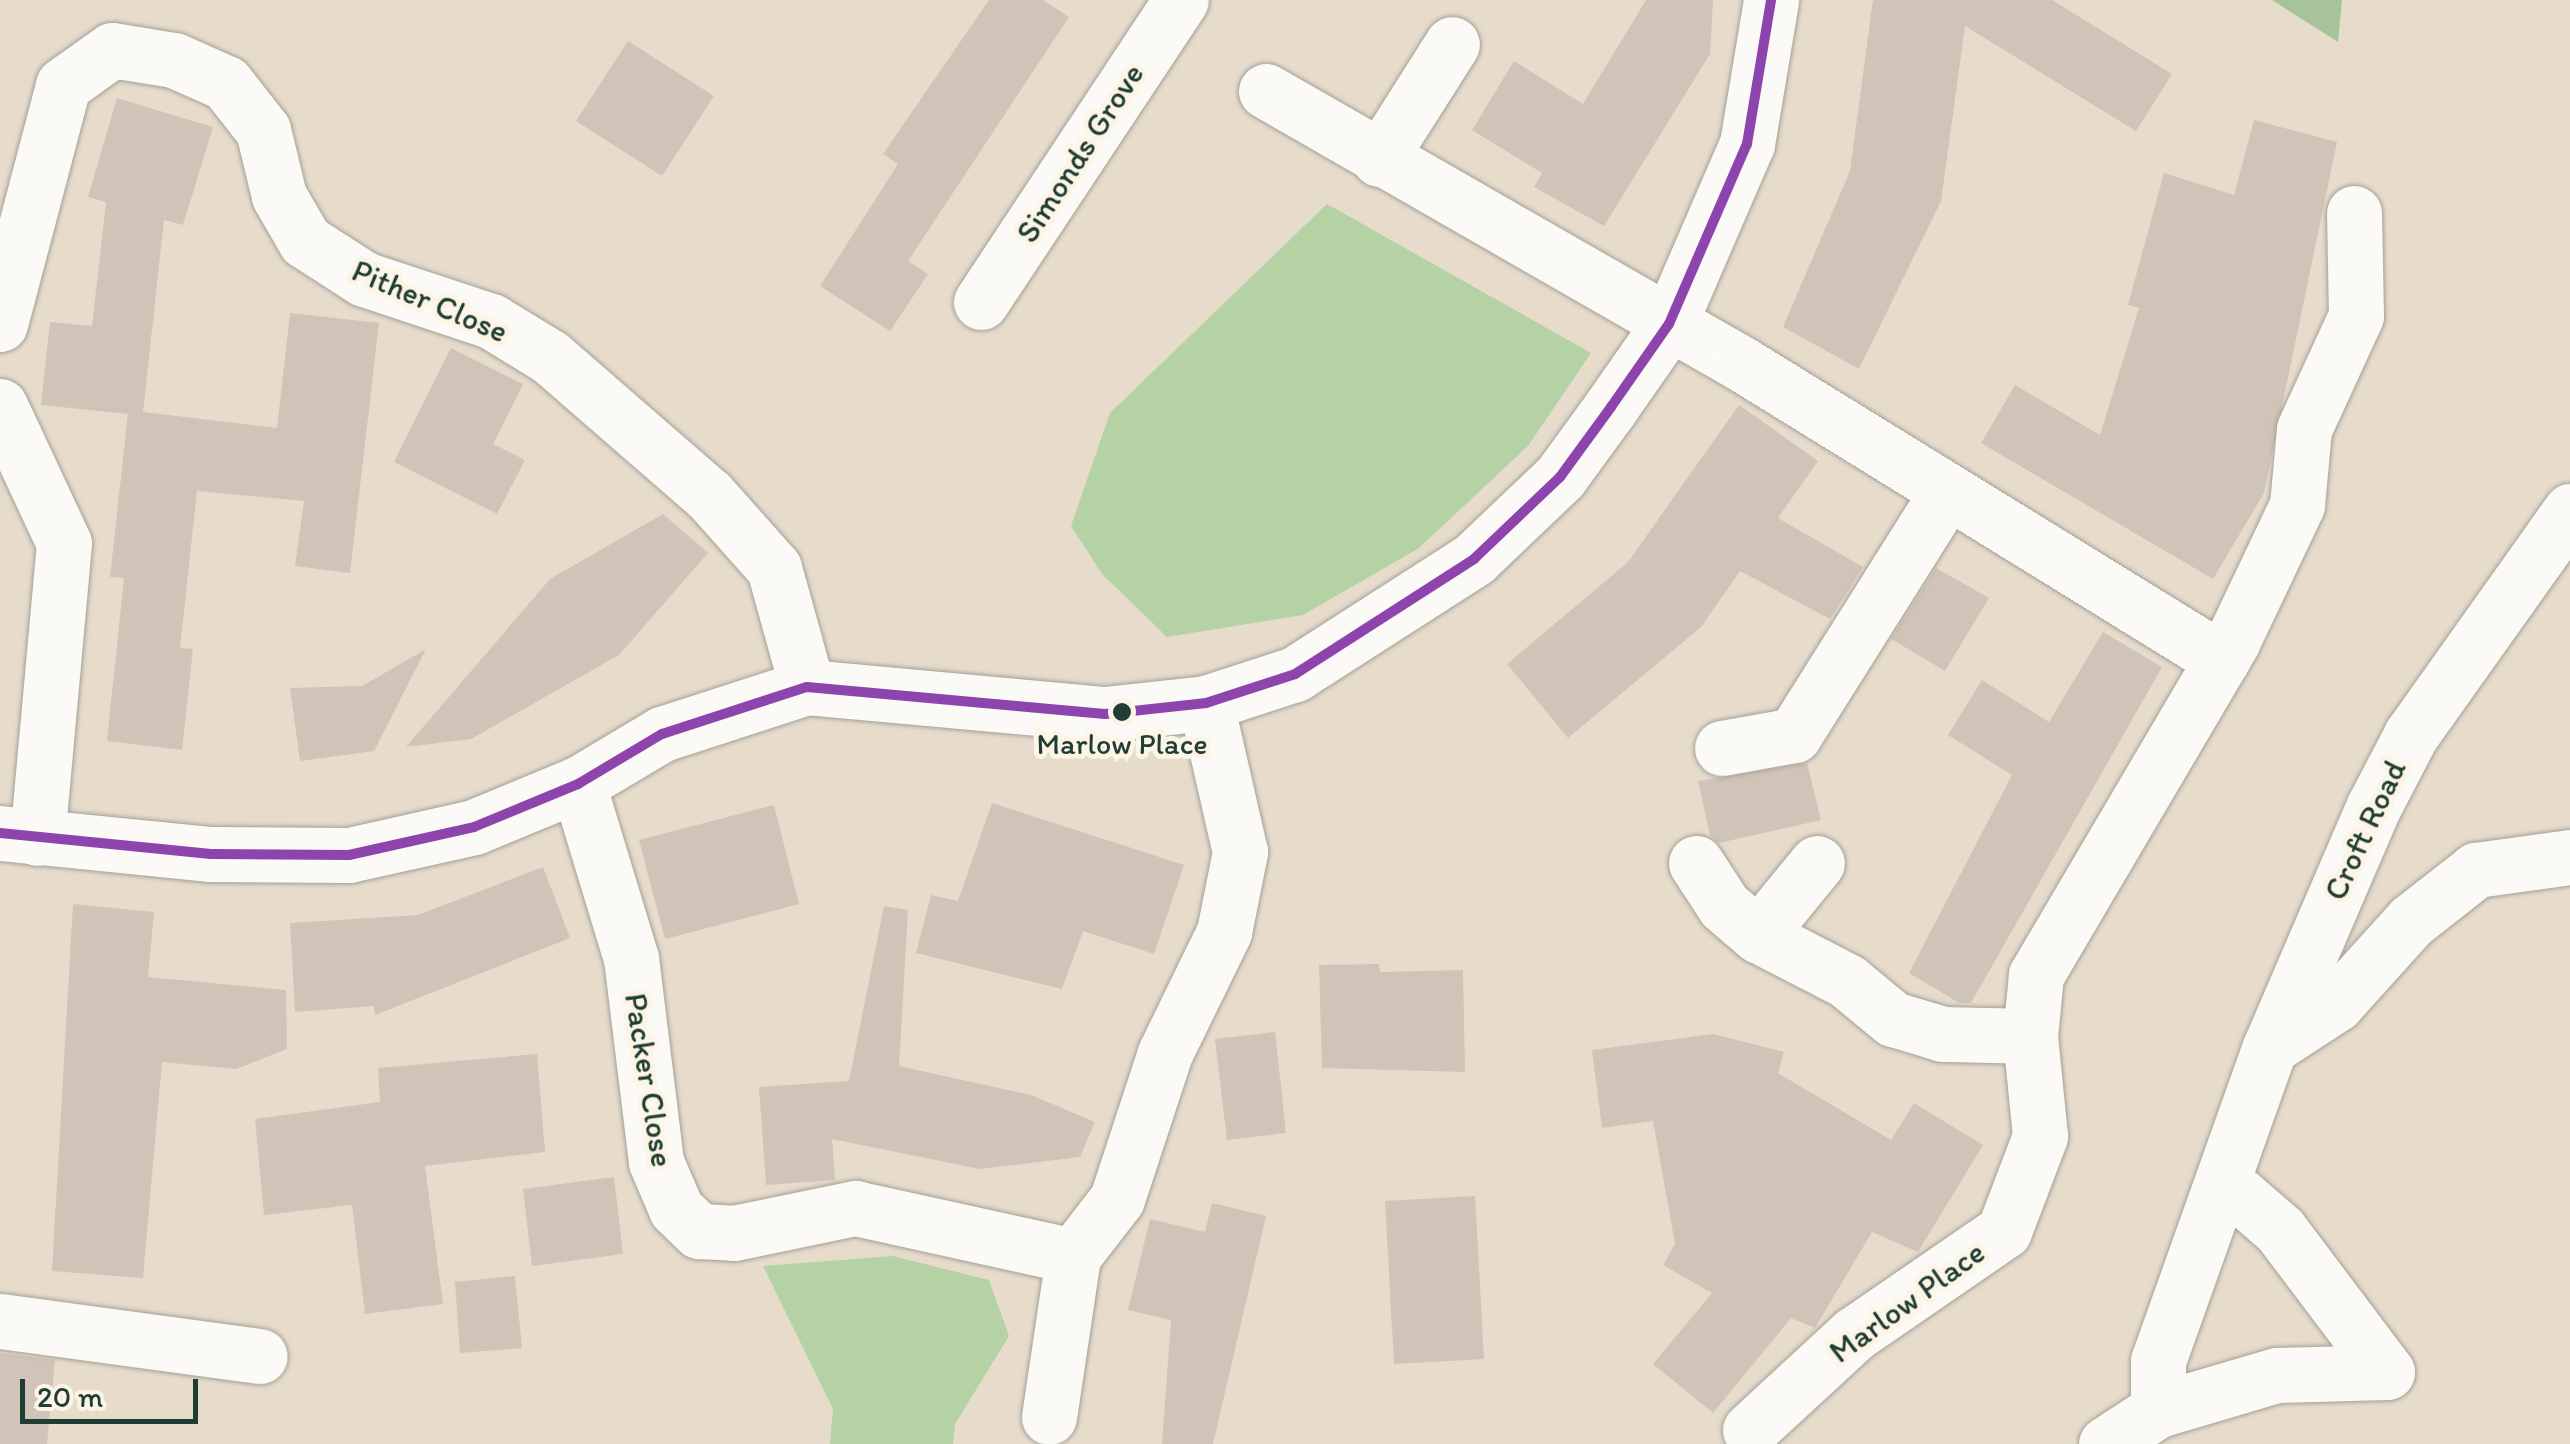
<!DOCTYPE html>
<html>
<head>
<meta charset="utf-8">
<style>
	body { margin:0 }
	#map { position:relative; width:2570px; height:1444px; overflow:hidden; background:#e7dccc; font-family:Itim,sans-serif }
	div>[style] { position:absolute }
	.green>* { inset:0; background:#b4d2a3 }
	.forest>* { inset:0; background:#a6c399 }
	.building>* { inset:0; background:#d0c3b7 }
	.roads { filter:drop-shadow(0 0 2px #a3a196) drop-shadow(0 0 2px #a3a196) }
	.minor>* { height:55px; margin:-27.5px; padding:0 27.5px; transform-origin:27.5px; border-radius:27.5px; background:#fbfaf7 }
	.bus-1>* { height:10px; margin:-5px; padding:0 5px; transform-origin:5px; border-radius:5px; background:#8e44ad }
	.dots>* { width:28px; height:28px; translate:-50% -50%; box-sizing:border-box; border:5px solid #fcf5e5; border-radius:50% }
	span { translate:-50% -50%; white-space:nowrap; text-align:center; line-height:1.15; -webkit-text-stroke:10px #fcf5e5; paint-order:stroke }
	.bus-label { font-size:30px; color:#1f3d34 }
	.street-label { font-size:32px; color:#1f3d34 }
	.scale { position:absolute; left:20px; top:1379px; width:178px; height:45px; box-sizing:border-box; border:5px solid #1f3d34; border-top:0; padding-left:12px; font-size:30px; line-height:35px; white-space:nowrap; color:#1f3d34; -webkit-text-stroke:8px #fcf5e5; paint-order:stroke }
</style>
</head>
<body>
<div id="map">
	<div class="green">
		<i style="clip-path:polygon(1327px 204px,1591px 353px,1528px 446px,1419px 548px,1303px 615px,1167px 637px,1102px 574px,1071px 526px,1110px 413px)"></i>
		<i style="clip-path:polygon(893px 1256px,989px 1280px,1009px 1336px,955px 1424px,953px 1444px,830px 1444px,833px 1409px,763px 1266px)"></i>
	</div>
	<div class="forest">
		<i style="clip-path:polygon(2272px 0,2342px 0,2338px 42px)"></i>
	</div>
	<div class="building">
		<i style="clip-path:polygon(989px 0,1043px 0,1069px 17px,908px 261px,928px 274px,890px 331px,820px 286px,898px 164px,883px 154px)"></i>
		<i style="clip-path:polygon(1646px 0,1713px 0,1710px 54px,1604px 226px,1534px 187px,1542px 173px,1472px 130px,1514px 61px,1583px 104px)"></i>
		<i style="clip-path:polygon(1873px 0,2052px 0,2172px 74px,2136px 131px,1965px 26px,1941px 201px,1859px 369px,1783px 327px,1850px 171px)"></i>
		<i style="clip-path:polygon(628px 41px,714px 96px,662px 176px,576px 121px)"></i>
		<i style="clip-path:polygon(117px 98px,213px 127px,183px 225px,164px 220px,143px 412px,277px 428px,290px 313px,379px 323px,350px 573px,295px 566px,304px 501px,197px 491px,180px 648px,193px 649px,182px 750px,107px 741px,124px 578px,110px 577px,128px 414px,41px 405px,50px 322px,92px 326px,106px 202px,88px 197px)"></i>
		<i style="clip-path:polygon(2254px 120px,2337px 142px,2264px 493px,2213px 579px,1981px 443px,2015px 385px,2100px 435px,2139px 308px,2128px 305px,2164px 173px,2234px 195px)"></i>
		<i style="clip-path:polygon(451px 348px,523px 384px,493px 444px,525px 460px,497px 514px,394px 462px)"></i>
		<i style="clip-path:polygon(1739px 405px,1818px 461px,1778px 518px,1863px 567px,1830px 619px,1740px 571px,1701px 627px,1568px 738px,1507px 664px,1628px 562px)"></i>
		<i style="clip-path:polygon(663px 514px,708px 553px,619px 655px,471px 739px,406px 747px,550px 579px)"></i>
		<i style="clip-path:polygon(1936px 568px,1989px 598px,1945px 671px,1891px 639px)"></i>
		<i style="clip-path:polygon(2103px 632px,2162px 667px,1971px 1003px,1959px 1003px,1909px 973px,2012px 775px,1948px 735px,1982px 680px,2049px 722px)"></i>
		<i style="clip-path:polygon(426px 649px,374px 751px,300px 761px,290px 688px,362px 686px)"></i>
		<i style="clip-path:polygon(1807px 763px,1821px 820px,1719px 843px,1710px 835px,1698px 781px)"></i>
		<i style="clip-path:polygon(992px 803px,1184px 865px,1154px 954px,1083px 931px,1062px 989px,916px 953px,931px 895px,958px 901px)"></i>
		<i style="clip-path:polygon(774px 805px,799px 904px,665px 939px,639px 840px)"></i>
		<i style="clip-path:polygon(543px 867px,570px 938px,375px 1015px,374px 1006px,295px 1012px,290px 923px,418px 915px)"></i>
		<i style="clip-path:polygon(73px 904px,154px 912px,148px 977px,286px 990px,287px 1049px,236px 1069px,162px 1062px,143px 1278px,52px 1271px)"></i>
		<i style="clip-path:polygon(884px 906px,908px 910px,899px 1066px,1031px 1095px,1095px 1122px,1080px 1157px,980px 1169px,832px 1139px,835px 1180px,766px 1185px,759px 1087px,849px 1081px)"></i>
		<i style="clip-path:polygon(1379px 964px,1380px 972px,1463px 970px,1465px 1072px,1322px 1068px,1319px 965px)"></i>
		<i style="clip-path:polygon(1275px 1032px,1286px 1133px,1227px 1140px,1215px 1039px)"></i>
		<i style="clip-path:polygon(1713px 1034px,1784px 1052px,1778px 1073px,1891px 1140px,1914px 1103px,1983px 1145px,1918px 1252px,1872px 1232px,1815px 1328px,1791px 1318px,1713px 1413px,1653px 1364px,1712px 1293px,1663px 1265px,1675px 1244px,1653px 1121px,1602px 1128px,1592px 1050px)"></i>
		<i style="clip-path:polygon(537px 1054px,545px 1152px,425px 1166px,443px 1304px,365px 1314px,352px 1205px,264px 1215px,255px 1119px,380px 1102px,378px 1068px)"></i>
		<i style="clip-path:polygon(614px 1177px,623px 1254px,532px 1266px,523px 1189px)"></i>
		<i style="clip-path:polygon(1475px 1196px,1484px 1359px,1394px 1364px,1385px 1201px)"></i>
		<i style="clip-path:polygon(1212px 1203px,1266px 1216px,1213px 1444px,1162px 1444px,1171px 1320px,1128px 1310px,1150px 1219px,1205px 1232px)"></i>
		<i style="clip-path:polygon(515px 1276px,522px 1348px,460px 1353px,455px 1282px)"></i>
		<i style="clip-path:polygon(0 1353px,55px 1360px,47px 1444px,0 1444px)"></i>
	</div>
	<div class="roads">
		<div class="minor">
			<i style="left:1266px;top:91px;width:549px;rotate:29.84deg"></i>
			<i style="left:1742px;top:364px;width:564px;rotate:31.66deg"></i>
			<i style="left:1379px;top:159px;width:136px;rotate:-57.6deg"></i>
			<i style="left:981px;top:302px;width:362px;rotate:-56.5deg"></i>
			<i style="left:0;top:324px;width:247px;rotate:-75.2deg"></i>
			<i style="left:63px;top:85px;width:60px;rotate:-35.5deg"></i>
			<i style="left:112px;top:50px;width:63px;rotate:9.2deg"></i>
			<i style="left:174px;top:60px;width:57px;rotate:23.9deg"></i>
			<i style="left:226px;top:83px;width:60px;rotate:51.8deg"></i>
			<i style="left:263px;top:130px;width:68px;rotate:76.4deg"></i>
			<i style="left:279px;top:196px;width:52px;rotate:60deg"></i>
			<i style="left:305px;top:241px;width:70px;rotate:32.8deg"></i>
			<i style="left:364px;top:279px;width:134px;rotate:18.3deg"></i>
			<i style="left:491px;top:321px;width:69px;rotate:31.4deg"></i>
			<i style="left:550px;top:357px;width:211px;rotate:41deg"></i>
			<i style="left:709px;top:495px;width:98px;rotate:48.3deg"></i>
			<i style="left:774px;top:568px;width:123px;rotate:74.5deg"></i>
			<i style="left:0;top:406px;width:151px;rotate:65deg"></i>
			<i style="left:64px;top:543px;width:296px;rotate:95.2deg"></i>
			<i style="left:1722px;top:748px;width:73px;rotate:-10.2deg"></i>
			<i style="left:1794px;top:735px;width:287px;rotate:-57.8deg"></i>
			<i style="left:578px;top:784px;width:182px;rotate:73.1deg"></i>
			<i style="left:631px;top:958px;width:206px;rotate:83deg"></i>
			<i style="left:656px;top:1162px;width:51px;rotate:66.9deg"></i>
			<i style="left:676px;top:1209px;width:32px;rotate:44deg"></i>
			<i style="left:699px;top:1231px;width:35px;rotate:3deg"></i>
			<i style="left:734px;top:1233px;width:124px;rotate:-11.7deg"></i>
			<i style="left:855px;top:1208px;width:223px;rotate:12.4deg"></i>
			<i style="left:1073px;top:1256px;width:72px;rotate:-52.3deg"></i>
			<i style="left:1117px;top:1199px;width:154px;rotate:-71.8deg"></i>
			<i style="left:1165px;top:1053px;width:135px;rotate:-64deg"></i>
			<i style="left:1224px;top:932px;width:82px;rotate:-78.7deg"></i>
			<i style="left:1240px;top:852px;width:153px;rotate:-102.9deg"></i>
			<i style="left:0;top:833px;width:212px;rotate:5.7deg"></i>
			<i style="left:211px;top:854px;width:138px;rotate:0.4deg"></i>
			<i style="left:349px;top:855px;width:128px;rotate:-12.6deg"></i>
			<i style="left:474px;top:827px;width:113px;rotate:-22.5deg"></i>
			<i style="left:578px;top:784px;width:98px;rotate:-30.8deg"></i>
			<i style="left:662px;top:734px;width:152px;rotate:-18deg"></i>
			<i style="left:807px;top:687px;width:299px;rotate:5.2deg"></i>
			<i style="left:1105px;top:714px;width:102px;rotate:-6.2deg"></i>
			<i style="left:1206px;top:703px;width:94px;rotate:-18deg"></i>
			<i style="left:1295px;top:674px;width:213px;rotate:-32.7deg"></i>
			<i style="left:1474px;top:559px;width:119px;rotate:-43.6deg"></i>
			<i style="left:1560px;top:477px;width:87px;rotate:-53.9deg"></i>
			<i style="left:1611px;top:407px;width:101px;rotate:-55.1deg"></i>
			<i style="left:1669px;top:324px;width:196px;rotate:-66.6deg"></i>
			<i style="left:1747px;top:144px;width:146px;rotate:-80.5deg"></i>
			<i style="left:1696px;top:863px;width:51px;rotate:56.9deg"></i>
			<i style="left:1724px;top:906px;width:45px;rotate:40.5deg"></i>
			<i style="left:1758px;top:935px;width:100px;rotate:27.3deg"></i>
			<i style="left:1847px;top:981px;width:60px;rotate:39.6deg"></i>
			<i style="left:1893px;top:1019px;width:52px;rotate:16.7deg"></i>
			<i style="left:1943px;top:1034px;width:87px;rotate:1.3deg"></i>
			<i style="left:1758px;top:935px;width:93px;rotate:-50.7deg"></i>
			<i style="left:2270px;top:1047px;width:79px;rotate:-33.1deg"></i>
			<i style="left:2336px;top:1004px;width:112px;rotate:-47.9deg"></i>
			<i style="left:2411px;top:921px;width:83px;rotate:-38.1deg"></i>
			<i style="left:2476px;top:870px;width:95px;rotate:-7.9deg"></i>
			<i style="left:0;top:1321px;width:262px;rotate:7.7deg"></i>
			<i style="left:2158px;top:1410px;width:49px;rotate:-90deg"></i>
			<i style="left:2158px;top:1361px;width:333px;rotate:-70.4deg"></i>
			<i style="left:2270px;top:1047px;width:262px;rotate:-66.7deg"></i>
			<i style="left:2374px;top:806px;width:80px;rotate:-62.5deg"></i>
			<i style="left:2411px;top:735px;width:275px;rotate:-54.6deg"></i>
			<i style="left:1049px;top:1417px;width:163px;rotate:-81.5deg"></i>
			<i style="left:1750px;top:1430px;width:142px;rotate:-42.7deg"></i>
			<i style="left:1854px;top:1334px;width:182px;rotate:-34.5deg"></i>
			<i style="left:2004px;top:1231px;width:102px;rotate:-69.2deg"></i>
			<i style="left:2040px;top:1136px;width:100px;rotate:-95.7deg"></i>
			<i style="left:2030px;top:1036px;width:61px;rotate:-84.4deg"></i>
			<i style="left:2036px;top:975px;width:386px;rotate:-59.5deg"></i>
			<i style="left:2232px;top:642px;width:152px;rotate:-64.6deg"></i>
			<i style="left:2297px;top:505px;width:76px;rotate:-84.7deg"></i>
			<i style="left:2304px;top:429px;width:124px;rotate:-65.3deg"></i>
			<i style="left:2356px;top:316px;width:103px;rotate:-91.1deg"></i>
			<i style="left:2106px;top:1444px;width:62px;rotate:-33.2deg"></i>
			<i style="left:2158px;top:1410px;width:124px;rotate:-16.4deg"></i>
			<i style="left:2277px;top:1375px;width:110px;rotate:-1.6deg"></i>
			<i style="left:2387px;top:1372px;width:178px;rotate:-127deg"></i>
			<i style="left:2280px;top:1230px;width:69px;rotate:-139.1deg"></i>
		</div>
	</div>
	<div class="bus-1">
		<i style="left:0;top:833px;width:212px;rotate:5.7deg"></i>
		<i style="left:211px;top:854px;width:138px;rotate:0.4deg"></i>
		<i style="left:349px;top:855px;width:128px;rotate:-12.6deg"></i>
		<i style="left:474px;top:827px;width:113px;rotate:-22.5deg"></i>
		<i style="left:578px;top:784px;width:98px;rotate:-30.8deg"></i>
		<i style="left:662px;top:734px;width:152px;rotate:-18deg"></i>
		<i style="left:807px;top:687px;width:299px;rotate:5.2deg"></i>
		<i style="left:1105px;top:714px;width:102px;rotate:-6.2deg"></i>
		<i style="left:1206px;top:703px;width:94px;rotate:-18deg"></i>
		<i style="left:1295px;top:674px;width:213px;rotate:-32.7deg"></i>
		<i style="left:1474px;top:559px;width:119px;rotate:-43.6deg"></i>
		<i style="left:1560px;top:477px;width:87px;rotate:-53.9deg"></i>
		<i style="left:1611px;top:407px;width:101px;rotate:-55.1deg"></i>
		<i style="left:1669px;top:324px;width:196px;rotate:-66.6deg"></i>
		<i style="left:1747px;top:144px;width:146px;rotate:-80.5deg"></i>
	</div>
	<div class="dots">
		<i style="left:1122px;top:712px;background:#1f3d34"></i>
	</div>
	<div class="bus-label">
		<span style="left:1122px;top:744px">Marlow Place</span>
	</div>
	<div class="street-label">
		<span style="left:1080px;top:153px;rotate:-57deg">Simonds Grove</span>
		<span style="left:430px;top:301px;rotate:23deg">Pither Close</span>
		<span style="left:2365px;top:830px;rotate:-65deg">Croft Road</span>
		<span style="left:649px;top:1080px;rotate:81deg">Packer Close</span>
		<span style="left:1907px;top:1302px;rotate:-36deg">Marlow Place</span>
	</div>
	<div class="scale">20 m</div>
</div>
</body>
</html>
